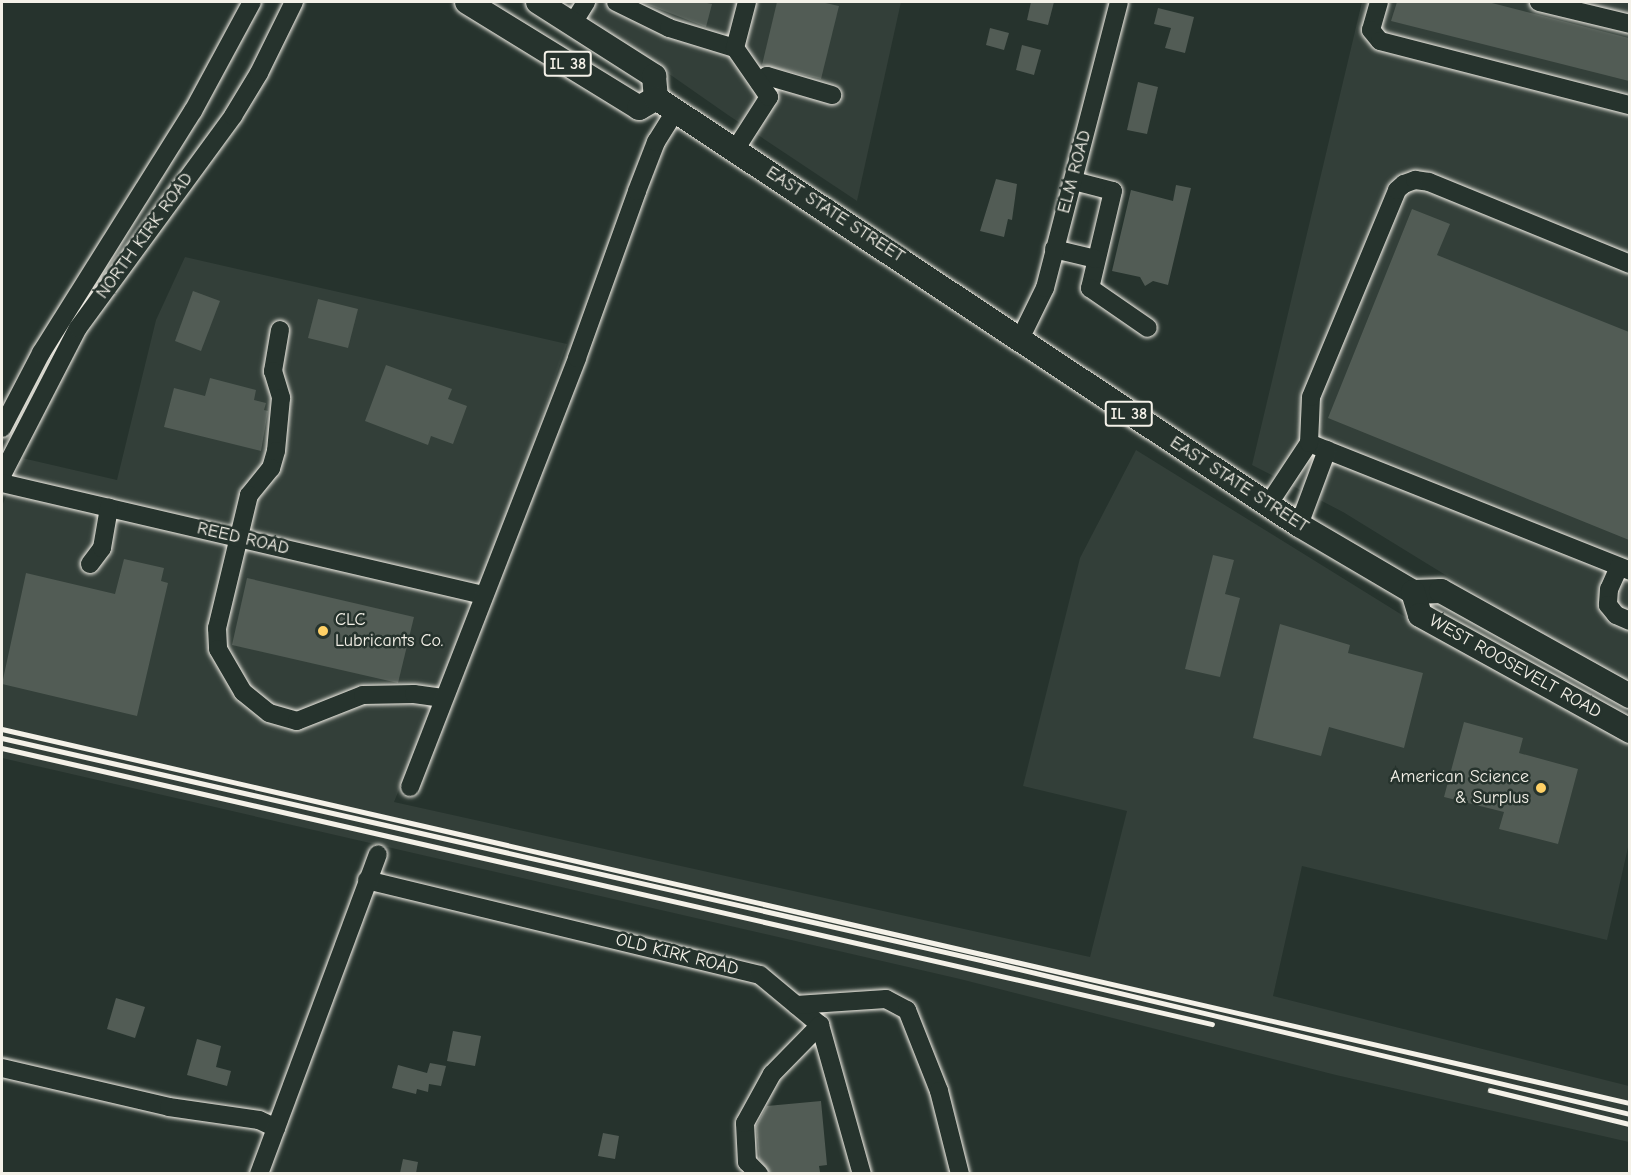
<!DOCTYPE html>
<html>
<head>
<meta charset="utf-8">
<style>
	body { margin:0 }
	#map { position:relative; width:1631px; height:1175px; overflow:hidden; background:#26332d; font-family:"Comic Neue",sans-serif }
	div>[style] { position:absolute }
	.built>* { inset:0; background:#333f39 }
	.building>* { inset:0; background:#525c55 }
	.roads { filter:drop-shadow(0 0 2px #f4f1e8) drop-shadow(0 0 2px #f4f1e8) }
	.minor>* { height:18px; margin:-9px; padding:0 9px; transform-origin:9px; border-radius:9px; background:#26332d }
	.major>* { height:24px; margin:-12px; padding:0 12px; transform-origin:12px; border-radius:12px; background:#26332d }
	.rail>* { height:4.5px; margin:-2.25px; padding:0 2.25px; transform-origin:2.25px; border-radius:2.25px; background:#f4f1e8 }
	.dots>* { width:16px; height:16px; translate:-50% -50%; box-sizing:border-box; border:3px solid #26332d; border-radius:50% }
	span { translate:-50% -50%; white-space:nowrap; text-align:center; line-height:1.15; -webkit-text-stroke:5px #26332d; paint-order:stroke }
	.shield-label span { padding:2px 4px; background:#26332d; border:2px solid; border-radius:4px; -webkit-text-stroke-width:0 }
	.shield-label { font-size:16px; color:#f4f1e8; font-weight:700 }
	.street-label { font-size:18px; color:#f4f1e8 }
	.poi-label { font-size:18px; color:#f4f1e8 }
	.left { translate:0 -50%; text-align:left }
	.right { translate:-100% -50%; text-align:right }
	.frame { position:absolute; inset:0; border:3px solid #f4f1e8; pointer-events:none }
</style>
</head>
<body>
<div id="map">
	<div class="built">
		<i style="clip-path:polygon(566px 2px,901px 2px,857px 201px,728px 115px)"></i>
		<i style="clip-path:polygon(1362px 2px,1629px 2px,1629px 683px,1582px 659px,1343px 512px,1252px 465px)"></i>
		<i style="clip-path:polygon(185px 257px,567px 344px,483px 586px,394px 802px,1090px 957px,1127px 811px,1023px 786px,1080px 558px,1136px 450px,1428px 631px,1629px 742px,1629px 843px,1607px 940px,1302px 866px,1273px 996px,1629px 1086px,1629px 1142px,1336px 1075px,960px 979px,2px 758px,2px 506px,22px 458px,117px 480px,156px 320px)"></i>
	</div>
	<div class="building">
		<i style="clip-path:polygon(641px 2px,702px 2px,712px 4px,706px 27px)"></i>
		<i style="clip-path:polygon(777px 2px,821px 2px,839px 6px,821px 79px,762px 65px)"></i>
		<i style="clip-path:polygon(1031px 2px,1054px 2px,1048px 25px,1027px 20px)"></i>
		<i style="clip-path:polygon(1397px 2px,1488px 2px,1629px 38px,1629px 81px,1391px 21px)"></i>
		<i style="clip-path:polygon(1158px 8px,1194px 17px,1185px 53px,1165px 48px,1171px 28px,1154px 24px)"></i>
		<i style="clip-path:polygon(990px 28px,1009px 33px,1004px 50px,986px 45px)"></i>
		<i style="clip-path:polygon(1022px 45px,1041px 50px,1034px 75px,1016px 70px)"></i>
		<i style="clip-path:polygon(1138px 82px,1158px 87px,1147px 134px,1127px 130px)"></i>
		<i style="clip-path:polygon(996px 179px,1017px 184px,1012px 220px,1008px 219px,1004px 237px,980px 231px)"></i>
		<i style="clip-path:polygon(1176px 185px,1191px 188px,1168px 285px,1153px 281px,1145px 286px,1140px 277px,1112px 271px,1131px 190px,1173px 201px)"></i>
		<i style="clip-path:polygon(1412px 209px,1450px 224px,1437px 255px,1629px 332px,1629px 540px,1328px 418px)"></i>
		<i style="clip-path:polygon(193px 291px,220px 301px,201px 351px,175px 341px)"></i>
		<i style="clip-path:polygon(318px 299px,358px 309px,348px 348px,308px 338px)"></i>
		<i style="clip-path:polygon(386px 365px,452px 389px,448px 399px,467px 406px,453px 444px,431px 436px,428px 445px,365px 421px)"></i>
		<i style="clip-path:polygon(210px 378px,256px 390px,254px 400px,266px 403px,264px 410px,268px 411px,261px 451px,164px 427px,174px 388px,205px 396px)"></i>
		<i style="clip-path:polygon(1213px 555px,1234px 560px,1225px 594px,1240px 598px,1220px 677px,1185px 669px)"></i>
		<i style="clip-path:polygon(124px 559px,164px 568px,161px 581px,168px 583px,137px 716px,2px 684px,26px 573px,115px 594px)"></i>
		<i style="clip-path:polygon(247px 578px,414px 617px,398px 683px,232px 645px)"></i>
		<i style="clip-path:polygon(1280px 624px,1350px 645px,1348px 653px,1423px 673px,1404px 748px,1329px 727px,1321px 756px,1253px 738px)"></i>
		<i style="clip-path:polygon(1464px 722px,1523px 738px,1519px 753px,1578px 769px,1558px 844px,1499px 829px,1504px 812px,1444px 797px)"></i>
		<i style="clip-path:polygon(116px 998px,145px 1007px,135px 1038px,107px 1029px)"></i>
		<i style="clip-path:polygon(453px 1031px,481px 1036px,475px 1066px,447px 1061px)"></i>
		<i style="clip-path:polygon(197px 1039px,221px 1046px,216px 1067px,231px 1071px,227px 1086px,187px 1075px)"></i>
		<i style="clip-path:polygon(430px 1063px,446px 1066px,441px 1086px,429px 1084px,428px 1092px,417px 1089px,416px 1094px,392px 1088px,398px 1065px,427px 1073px)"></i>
		<i style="clip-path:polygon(821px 1101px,827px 1165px,819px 1166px,820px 1172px,770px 1173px,759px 1159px,756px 1126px,767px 1106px)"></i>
		<i style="clip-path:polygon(603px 1133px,619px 1136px,615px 1159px,598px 1156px)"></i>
		<i style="clip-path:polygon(403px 1159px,418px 1162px,416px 1173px,400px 1173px)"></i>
	</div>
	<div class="roads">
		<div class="minor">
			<i style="left:616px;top:2px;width:59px;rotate:26.1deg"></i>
			<i style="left:669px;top:28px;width:69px;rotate:16.9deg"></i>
			<i style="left:1379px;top:2px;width:29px;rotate:106deg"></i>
			<i style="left:1371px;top:30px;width:14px;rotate:51deg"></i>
			<i style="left:1380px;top:41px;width:258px;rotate:14.4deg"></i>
			<i style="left:1539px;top:2px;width:94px;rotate:13.6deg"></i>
			<i style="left:573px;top:23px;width:25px;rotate:-58deg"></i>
			<i style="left:759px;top:82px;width:10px;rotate:-37deg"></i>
			<i style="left:767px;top:76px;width:68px;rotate:16.3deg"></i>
			<i style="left:735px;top:150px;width:63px;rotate:-57.3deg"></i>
			<i style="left:769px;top:97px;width:60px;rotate:-124.8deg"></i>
			<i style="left:735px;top:48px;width:48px;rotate:-75.4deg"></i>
			<i style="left:1074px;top:181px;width:40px;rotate:14.4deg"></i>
			<i style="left:1113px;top:191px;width:100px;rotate:103.3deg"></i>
			<i style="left:1090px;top:288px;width:70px;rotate:34.6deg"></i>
			<i style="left:1054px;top:249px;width:43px;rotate:13.4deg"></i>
			<i style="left:280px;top:330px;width:42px;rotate:99.7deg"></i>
			<i style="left:273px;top:371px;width:28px;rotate:73deg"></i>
			<i style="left:281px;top:398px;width:53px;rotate:95.4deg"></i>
			<i style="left:276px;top:451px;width:18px;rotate:106deg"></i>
			<i style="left:271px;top:468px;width:35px;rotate:129deg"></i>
			<i style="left:249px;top:495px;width:137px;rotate:103.5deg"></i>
			<i style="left:217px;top:628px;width:21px;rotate:87deg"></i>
			<i style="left:218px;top:649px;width:50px;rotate:59.8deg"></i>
			<i style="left:243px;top:692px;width:33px;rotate:39deg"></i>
			<i style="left:269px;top:713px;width:29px;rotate:16deg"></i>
			<i style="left:297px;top:721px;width:71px;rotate:-21.5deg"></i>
			<i style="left:363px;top:695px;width:51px;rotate:-1.1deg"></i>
			<i style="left:414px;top:694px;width:29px;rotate:8deg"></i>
			<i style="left:1020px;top:339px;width:57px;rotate:-63.9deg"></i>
			<i style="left:1045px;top:288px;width:295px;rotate:-75.5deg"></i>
			<i style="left:2px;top:428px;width:85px;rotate:-62.5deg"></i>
			<i style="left:41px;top:353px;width:286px;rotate:-57.9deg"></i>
			<i style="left:193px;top:111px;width:124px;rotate:-61.6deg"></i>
			<i style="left:1309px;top:443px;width:346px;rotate:21.7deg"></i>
			<i style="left:2px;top:475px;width:165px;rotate:-62.7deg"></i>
			<i style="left:78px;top:328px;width:263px;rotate:-53.8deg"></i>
			<i style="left:233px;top:116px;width:50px;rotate:-58.8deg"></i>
			<i style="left:259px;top:73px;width:79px;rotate:-63.8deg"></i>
			<i style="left:2px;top:483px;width:495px;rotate:13.1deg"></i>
			<i style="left:1268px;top:505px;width:74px;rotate:-56.5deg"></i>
			<i style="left:1309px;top:443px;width:46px;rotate:-87.5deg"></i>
			<i style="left:1311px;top:397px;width:224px;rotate:-67.4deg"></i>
			<i style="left:1397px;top:190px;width:9px;rotate:-41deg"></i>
			<i style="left:1404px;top:184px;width:12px;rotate:-20deg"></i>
			<i style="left:1415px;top:180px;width:14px;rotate:8deg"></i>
			<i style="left:1429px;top:182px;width:217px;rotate:22.2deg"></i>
			<i style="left:1299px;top:525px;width:80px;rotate:-69.5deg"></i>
			<i style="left:90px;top:564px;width:20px;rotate:-53deg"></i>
			<i style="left:102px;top:548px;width:41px;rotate:-80.1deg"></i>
			<i style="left:1619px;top:567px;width:24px;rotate:114deg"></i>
			<i style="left:1609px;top:589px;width:16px;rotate:94deg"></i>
			<i style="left:1608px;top:605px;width:13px;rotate:51deg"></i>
			<i style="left:1616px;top:615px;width:15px;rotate:23deg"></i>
			<i style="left:410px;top:787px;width:460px;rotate:-68.7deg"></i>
			<i style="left:577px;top:358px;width:177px;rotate:-70.2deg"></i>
			<i style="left:637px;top:191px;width:53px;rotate:-68.8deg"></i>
			<i style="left:656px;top:142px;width:36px;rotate:-58deg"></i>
			<i style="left:367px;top:880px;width:404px;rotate:13.6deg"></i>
			<i style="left:760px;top:975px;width:78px;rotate:39.8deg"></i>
			<i style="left:820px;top:1025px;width:155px;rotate:74.3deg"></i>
			<i style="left:796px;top:1005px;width:90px;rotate:-3.8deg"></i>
			<i style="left:886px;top:999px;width:24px;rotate:28deg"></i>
			<i style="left:907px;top:1010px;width:87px;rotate:68.4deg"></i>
			<i style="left:939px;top:1091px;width:86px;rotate:75.8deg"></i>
			<i style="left:2px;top:1068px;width:171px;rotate:13.1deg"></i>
			<i style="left:169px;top:1107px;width:91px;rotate:8.2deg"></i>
			<i style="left:259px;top:1120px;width:19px;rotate:25deg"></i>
			<i style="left:259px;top:1174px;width:341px;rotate:-69.6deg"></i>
			<i style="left:759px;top:1174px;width:17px;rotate:-135deg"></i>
			<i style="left:747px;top:1162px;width:39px;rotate:-93deg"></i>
			<i style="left:745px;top:1123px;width:56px;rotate:-61.1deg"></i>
			<i style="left:772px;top:1074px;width:69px;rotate:-45.6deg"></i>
		</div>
		<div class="major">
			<i style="left:467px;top:2px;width:202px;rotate:31.6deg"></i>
			<i style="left:639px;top:108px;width:20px;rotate:-30deg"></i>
			<i style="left:538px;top:2px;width:138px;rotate:32.5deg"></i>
			<i style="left:654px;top:76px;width:22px;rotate:85deg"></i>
			<i style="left:656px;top:98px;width:772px;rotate:33.59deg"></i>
			<i style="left:1299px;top:525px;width:132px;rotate:30.4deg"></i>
			<i style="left:1413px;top:592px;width:28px;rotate:-2deg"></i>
			<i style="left:1441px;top:591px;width:216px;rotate:29.1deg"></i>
			<i style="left:1413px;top:592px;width:24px;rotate:73deg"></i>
			<i style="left:1420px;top:615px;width:240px;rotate:28.9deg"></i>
		</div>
	</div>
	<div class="rail">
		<i style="left:2px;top:729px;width:1670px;rotate:12.94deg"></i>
		<i style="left:2px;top:738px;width:1008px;rotate:12.78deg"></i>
		<i style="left:985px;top:961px;width:663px;rotate:13.34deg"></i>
		<i style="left:2px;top:748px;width:1241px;rotate:12.85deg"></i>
		<i style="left:1490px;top:1090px;width:144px;rotate:13.7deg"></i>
	</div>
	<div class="dots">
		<i style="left:323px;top:631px;background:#ffd166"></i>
		<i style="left:1541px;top:788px;background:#ffd166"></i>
	</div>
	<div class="shield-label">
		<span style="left:568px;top:64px">IL 38</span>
		<span style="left:1129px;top:414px">IL 38</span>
	</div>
	<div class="street-label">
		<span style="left:1075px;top:172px;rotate:-75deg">ELM ROAD</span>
		<span style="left:835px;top:215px;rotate:33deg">EAST STATE STREET</span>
		<span style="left:145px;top:236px;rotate:-54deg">NORTH KIRK ROAD</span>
		<span style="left:1239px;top:485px;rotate:33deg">EAST STATE STREET</span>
		<span style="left:243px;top:539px;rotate:13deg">REED ROAD</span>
		<span style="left:1515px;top:667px;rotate:29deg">WEST ROOSEVELT ROAD</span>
		<span style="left:677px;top:955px;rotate:14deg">OLD KIRK ROAD</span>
	</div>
	<div class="poi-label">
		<span class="left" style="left:335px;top:631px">CLC<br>Lubricants Co.</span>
		<span class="right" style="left:1529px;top:788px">American Science<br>&amp; Surplus</span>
	</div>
	<div class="frame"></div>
</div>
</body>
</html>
